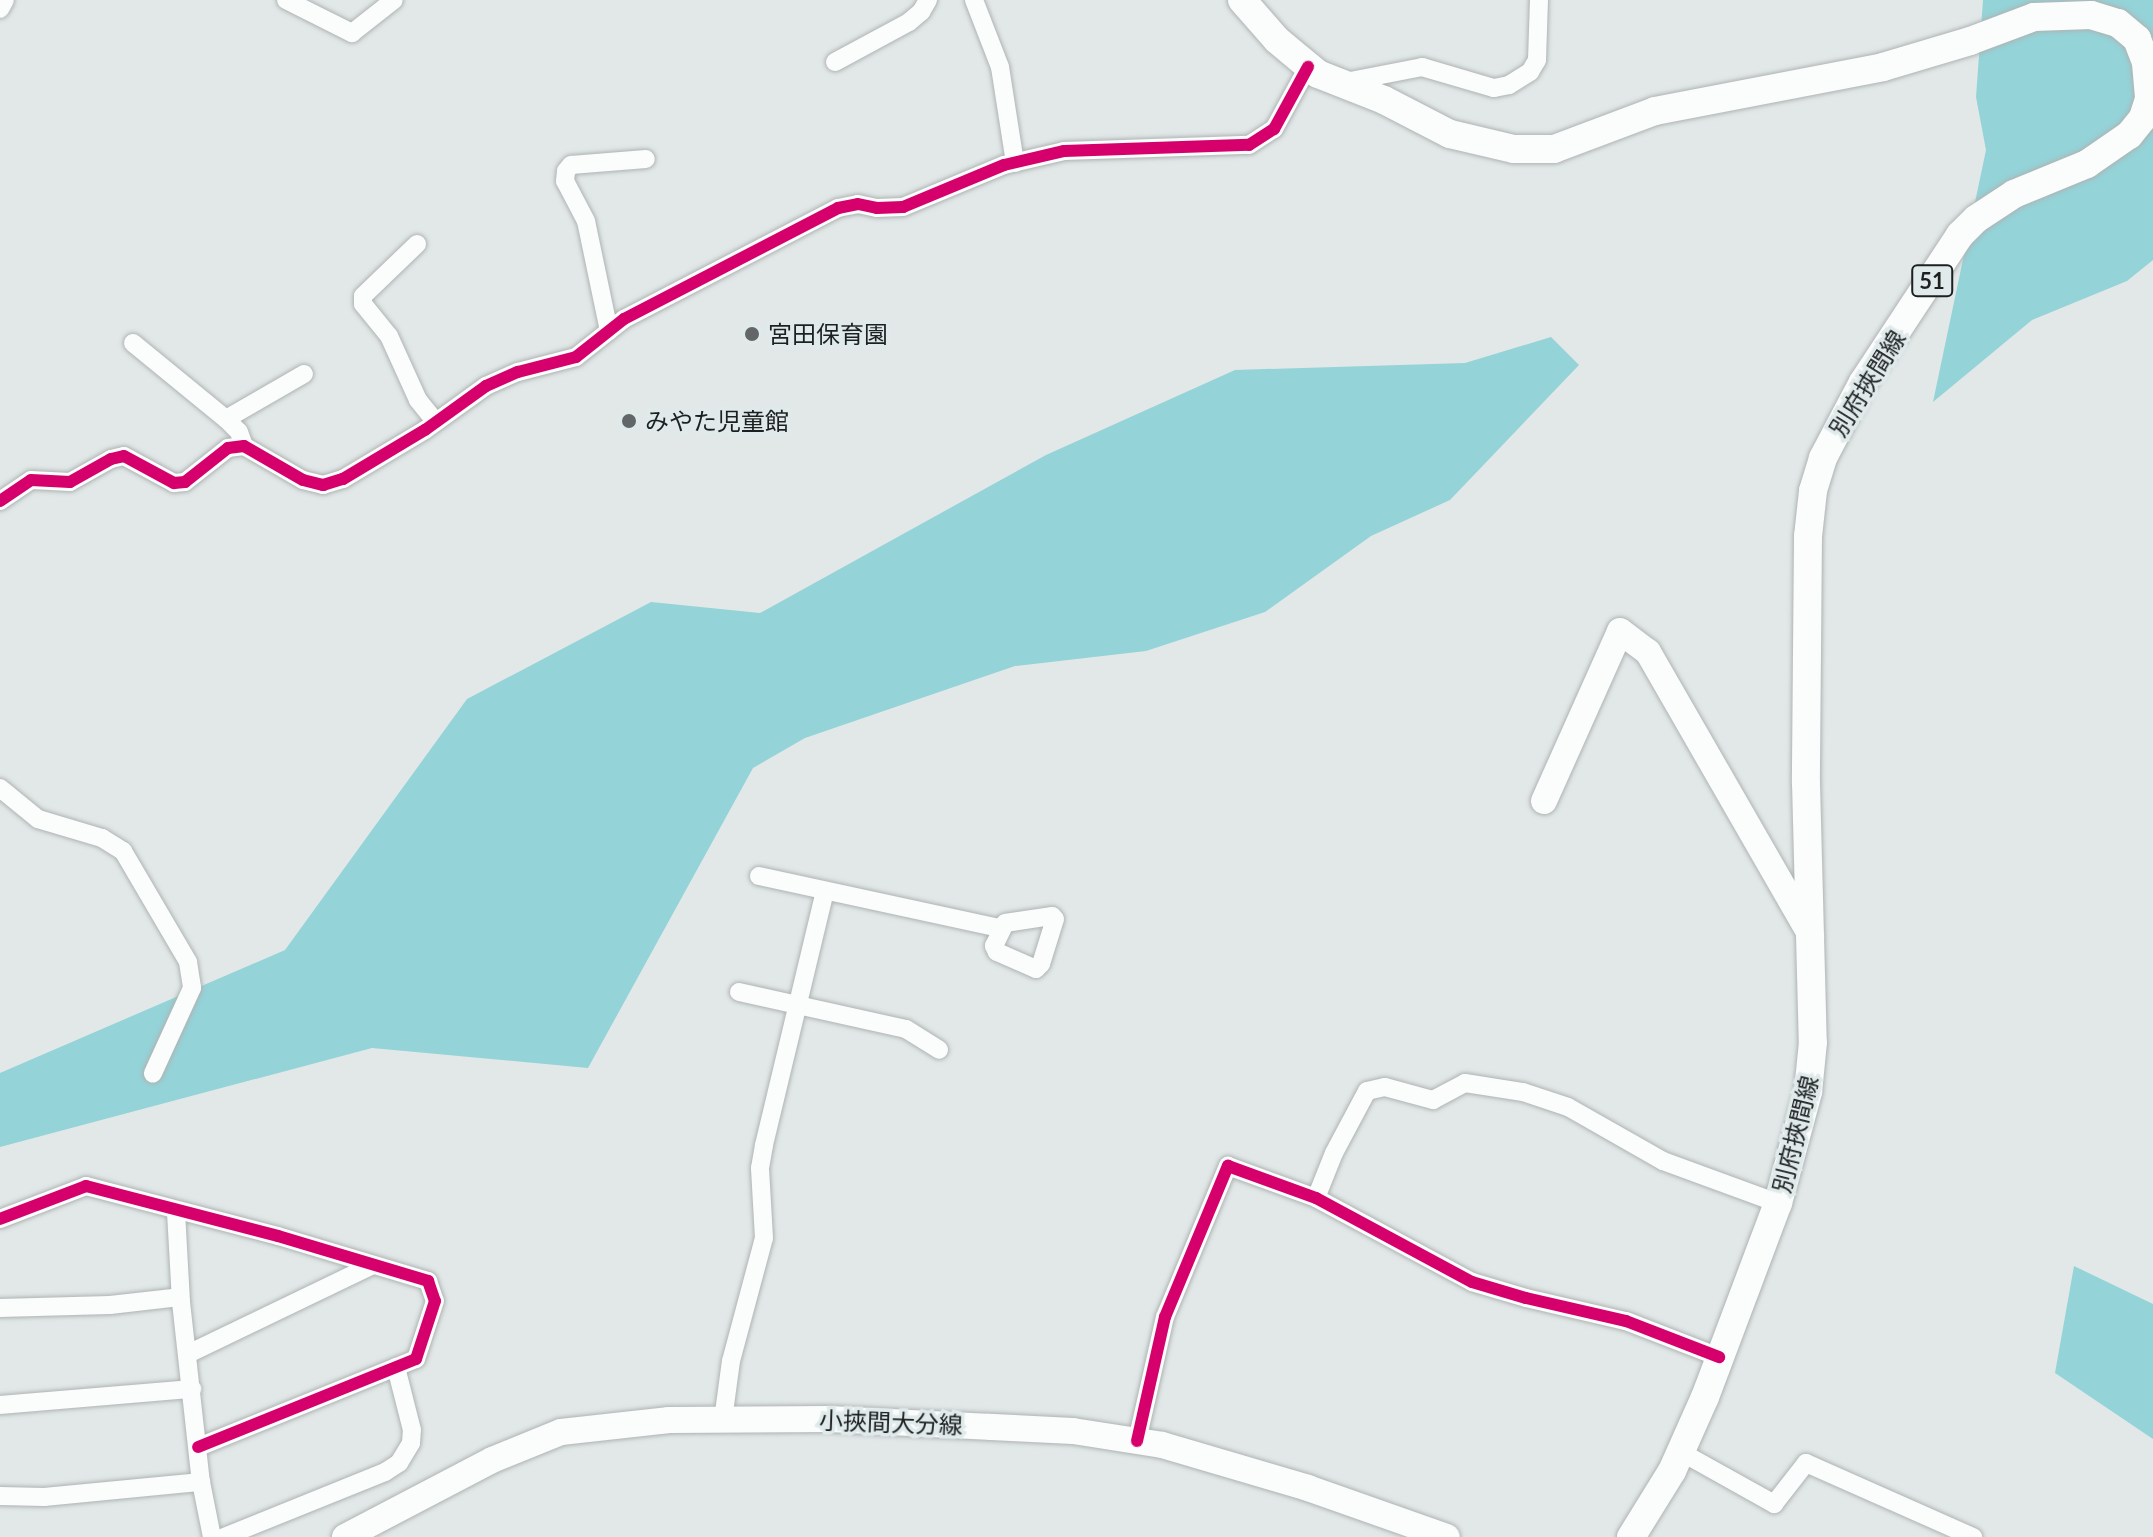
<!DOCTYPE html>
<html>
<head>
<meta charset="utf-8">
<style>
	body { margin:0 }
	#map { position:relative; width:2153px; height:1537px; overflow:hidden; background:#e2e8e8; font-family:Lato,"Noto Sans JP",sans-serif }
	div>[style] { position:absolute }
	.forest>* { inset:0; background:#94d3d8 }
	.roads { filter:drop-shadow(0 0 2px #afb3b3) drop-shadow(0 0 2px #afb3b3) }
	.street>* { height:18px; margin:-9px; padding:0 9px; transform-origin:9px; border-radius:9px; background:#fbfcfc }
	.secondary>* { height:26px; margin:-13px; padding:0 13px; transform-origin:13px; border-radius:13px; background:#fbfcfc }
	.primary>* { height:28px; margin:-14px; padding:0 14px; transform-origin:14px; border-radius:14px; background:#fbfcfc }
	.cycleway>* { height:12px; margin:-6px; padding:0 6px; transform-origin:6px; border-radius:6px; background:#d6006c }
	.dots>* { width:22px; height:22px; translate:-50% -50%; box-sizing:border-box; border:4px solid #e0eaea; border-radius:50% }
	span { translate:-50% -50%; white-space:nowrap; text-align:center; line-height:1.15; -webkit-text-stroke:7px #e0eaea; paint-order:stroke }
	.shield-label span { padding:2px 6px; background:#e0eaea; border:2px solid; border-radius:6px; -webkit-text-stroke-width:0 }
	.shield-label { font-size:22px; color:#1d2020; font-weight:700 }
	.poi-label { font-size:24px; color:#1d2020 }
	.left { translate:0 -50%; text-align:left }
	.street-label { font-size:24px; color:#1d2020 }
</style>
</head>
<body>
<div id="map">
	<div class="forest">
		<i style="clip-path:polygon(1983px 0,2153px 0,2153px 260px,2127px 281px,2032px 320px,1933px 402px,1986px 150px,1976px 97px)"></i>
		<i style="clip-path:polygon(1551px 337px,1579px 365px,1450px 500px,1371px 536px,1265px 612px,1146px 651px,1015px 666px,805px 738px,753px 768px,588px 1068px,372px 1048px,0 1147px,0 1073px,285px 950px,467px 699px,651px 602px,760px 613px,1046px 455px,1235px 370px,1465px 363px)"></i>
		<i style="clip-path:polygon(2074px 1266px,2153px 1304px,2153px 1439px,2055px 1373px)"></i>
	</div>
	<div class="roads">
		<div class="street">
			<i style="left:286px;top:0;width:74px;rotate:26.6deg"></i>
			<i style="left:352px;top:33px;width:53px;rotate:-38.2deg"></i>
			<i style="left:974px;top:0;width:72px;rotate:68.8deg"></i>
			<i style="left:1000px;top:67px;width:97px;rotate:81.1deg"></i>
			<i style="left:0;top:9px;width:10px;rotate:-61deg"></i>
			<i style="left:835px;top:62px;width:84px;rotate:-28.4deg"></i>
			<i style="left:909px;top:22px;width:16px;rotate:-40deg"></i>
			<i style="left:921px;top:12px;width:14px;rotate:-60deg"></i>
			<i style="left:1340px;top:83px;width:84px;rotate:-11deg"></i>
			<i style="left:1422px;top:67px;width:75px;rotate:16.3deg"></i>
			<i style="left:1494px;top:88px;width:15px;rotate:-11deg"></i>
			<i style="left:1509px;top:85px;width:25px;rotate:-32deg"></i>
			<i style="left:1530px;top:72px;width:14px;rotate:-60deg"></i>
			<i style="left:1537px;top:60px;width:60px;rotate:-88.1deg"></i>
			<i style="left:417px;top:244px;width:75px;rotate:136.1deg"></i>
			<i style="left:363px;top:296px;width:8px;rotate:90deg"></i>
			<i style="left:363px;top:304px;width:41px;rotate:50.9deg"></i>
			<i style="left:389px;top:336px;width:70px;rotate:65.6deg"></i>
			<i style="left:418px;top:400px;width:28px;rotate:51deg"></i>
			<i style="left:609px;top:331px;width:112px;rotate:-101.8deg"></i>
			<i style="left:586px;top:221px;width:45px;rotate:-117.7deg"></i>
			<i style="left:565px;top:181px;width:10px;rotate:-84deg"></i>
			<i style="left:566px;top:171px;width:8px;rotate:-50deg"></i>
			<i style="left:571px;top:165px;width:75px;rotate:-4.6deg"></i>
			<i style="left:133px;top:343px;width:120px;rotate:39.3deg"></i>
			<i style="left:226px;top:419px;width:18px;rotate:45deg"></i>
			<i style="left:239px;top:432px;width:15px;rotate:70deg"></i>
			<i style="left:226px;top:419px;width:90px;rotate:-30deg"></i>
			<i style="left:0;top:501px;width:37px;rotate:-34deg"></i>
			<i style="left:31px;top:480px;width:39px;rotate:3deg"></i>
			<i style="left:70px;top:482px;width:47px;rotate:-29.3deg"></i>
			<i style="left:111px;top:459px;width:13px;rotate:-13deg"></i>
			<i style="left:124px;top:456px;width:57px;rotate:28.4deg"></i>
			<i style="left:174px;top:483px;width:11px;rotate:-5deg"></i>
			<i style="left:185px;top:482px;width:55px;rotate:-38.3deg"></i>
			<i style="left:228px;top:448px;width:16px;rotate:-7deg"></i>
			<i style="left:244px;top:446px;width:68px;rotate:30deg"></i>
			<i style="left:303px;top:480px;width:21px;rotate:14deg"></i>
			<i style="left:323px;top:485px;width:21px;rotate:-17deg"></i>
			<i style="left:343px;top:479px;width:96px;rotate:-30.9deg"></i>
			<i style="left:425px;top:430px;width:75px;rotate:-35.8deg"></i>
			<i style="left:486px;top:386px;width:35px;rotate:-24deg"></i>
			<i style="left:518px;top:372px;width:60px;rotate:-14.5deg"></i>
			<i style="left:576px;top:357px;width:61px;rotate:-38.4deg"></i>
			<i style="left:624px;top:319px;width:241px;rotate:-27.4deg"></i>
			<i style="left:838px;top:208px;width:20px;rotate:-11deg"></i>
			<i style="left:858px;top:204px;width:19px;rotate:12deg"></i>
			<i style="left:877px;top:208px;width:26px;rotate:-2deg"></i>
			<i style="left:903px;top:207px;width:109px;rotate:-22.6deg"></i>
			<i style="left:1004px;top:165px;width:62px;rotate:-13.1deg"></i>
			<i style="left:1064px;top:151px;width:185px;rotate:-1.9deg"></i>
			<i style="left:1249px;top:145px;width:30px;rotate:-33deg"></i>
			<i style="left:1274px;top:129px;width:71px;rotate:-61.3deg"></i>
			<i style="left:0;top:788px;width:49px;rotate:39.2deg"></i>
			<i style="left:38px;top:819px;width:67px;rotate:16.5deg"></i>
			<i style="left:102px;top:838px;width:25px;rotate:32deg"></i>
			<i style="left:123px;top:851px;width:129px;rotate:59.6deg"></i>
			<i style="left:188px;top:962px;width:26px;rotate:81deg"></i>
			<i style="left:192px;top:988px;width:94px;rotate:114.6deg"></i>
			<i style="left:759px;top:876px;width:247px;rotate:12.2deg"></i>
			<i style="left:1052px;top:916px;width:4px;rotate:45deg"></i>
			<i style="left:1055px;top:919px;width:47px;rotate:107.3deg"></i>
			<i style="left:1041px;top:964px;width:7px;rotate:135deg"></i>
			<i style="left:1036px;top:969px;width:43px;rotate:-156.4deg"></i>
			<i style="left:997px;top:952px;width:7px;rotate:-117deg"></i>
			<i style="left:994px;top:946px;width:25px;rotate:-64deg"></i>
			<i style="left:1005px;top:923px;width:48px;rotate:-8.5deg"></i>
			<i style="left:739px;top:992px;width:171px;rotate:12.5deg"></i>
			<i style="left:906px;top:1029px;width:39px;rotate:32deg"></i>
			<i style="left:1316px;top:1198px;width:48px;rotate:-68.2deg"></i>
			<i style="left:1334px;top:1153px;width:70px;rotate:-62deg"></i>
			<i style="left:1367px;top:1091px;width:18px;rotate:-13deg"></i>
			<i style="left:1385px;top:1087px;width:50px;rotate:15.2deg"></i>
			<i style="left:1433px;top:1100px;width:36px;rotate:-28deg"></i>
			<i style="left:1465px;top:1083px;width:59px;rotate:8.8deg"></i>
			<i style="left:1523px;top:1092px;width:47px;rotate:18.4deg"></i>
			<i style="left:1568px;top:1107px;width:109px;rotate:29.6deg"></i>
			<i style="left:1663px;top:1161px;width:122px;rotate:20.1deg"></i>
			<i style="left:176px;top:1212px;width:90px;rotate:86.8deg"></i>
			<i style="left:181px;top:1302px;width:181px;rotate:83.7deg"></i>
			<i style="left:201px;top:1482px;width:56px;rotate:78.7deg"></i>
			<i style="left:0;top:1219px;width:92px;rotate:-21deg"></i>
			<i style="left:86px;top:1186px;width:198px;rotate:14.6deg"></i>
			<i style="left:278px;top:1236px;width:157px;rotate:16.7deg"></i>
			<i style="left:428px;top:1281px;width:21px;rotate:71deg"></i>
			<i style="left:435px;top:1301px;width:61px;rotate:108.1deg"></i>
			<i style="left:416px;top:1359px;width:235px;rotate:158deg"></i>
			<i style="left:0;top:1308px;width:110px;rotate:-1.6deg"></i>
			<i style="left:110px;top:1305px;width:70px;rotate:-6.5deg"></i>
			<i style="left:188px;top:1354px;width:205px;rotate:-25.7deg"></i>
			<i style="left:0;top:1405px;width:193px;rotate:-4.8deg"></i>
			<i style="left:723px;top:1420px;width:60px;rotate:-82.3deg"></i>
			<i style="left:731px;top:1361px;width:127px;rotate:-75deg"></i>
			<i style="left:764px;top:1238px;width:70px;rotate:-93.3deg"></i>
			<i style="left:760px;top:1168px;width:23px;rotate:-80deg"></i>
			<i style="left:764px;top:1145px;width:261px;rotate:-76.5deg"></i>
			<i style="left:1137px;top:1441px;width:127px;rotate:-77.3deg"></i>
			<i style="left:1165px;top:1317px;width:164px;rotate:-67.4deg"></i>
			<i style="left:1228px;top:1166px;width:94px;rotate:20deg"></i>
			<i style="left:1316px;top:1198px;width:177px;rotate:28.3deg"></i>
			<i style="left:1472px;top:1282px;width:56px;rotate:16.5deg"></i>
			<i style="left:1526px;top:1298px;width:103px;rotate:13deg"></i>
			<i style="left:1626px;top:1321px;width:100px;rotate:21.2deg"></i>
			<i style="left:1681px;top:1452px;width:107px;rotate:29.2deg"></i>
			<i style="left:1774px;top:1504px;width:52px;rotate:-52deg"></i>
			<i style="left:1806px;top:1463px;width:183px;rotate:23.9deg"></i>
			<i style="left:0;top:1496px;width:44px;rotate:1.3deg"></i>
			<i style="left:44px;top:1497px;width:158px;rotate:-5.5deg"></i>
			<i style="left:224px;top:1537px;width:174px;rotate:-22deg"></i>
			<i style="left:385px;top:1472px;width:17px;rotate:-33deg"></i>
			<i style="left:399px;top:1463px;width:23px;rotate:-59deg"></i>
			<i style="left:411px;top:1443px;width:13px;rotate:-86deg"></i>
			<i style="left:412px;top:1430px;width:65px;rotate:-104.3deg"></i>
		</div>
		<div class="secondary">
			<i style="left:1544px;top:801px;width:186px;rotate:-65.9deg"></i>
			<i style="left:1620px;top:631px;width:35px;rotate:37deg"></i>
			<i style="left:1648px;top:652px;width:327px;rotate:60.1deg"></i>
			<i style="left:345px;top:1537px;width:166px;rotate:-27.6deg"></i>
			<i style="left:492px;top:1460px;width:74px;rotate:-22.1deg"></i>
			<i style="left:561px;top:1432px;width:109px;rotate:-6.3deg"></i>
			<i style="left:669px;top:1420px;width:160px;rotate:-0.4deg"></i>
			<i style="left:829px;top:1419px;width:244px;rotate:2.8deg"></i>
			<i style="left:1073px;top:1431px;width:90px;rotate:8.9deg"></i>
			<i style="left:1162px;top:1445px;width:152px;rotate:16.4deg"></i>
			<i style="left:1308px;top:1488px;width:147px;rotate:19.4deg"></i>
		</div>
		<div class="primary">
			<i style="left:1242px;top:0;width:53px;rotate:48.8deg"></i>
			<i style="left:1277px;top:40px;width:53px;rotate:39.7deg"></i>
			<i style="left:1318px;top:74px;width:71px;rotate:21.5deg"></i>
			<i style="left:1384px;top:100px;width:74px;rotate:27.3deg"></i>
			<i style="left:1450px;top:134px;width:66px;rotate:13.2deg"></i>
			<i style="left:1514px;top:149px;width:40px"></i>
			<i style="left:1554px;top:149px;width:108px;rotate:-20.6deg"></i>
			<i style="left:1655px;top:111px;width:232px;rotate:-10.9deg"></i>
			<i style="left:1883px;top:67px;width:91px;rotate:-16.6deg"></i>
			<i style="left:1970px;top:41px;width:68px;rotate:-20.6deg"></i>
			<i style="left:2034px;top:17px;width:57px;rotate:-2deg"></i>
			<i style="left:2091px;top:15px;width:28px;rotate:17deg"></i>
			<i style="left:2118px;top:23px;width:25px;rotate:40deg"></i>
			<i style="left:2137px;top:39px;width:26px;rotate:69deg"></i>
			<i style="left:2146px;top:63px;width:36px;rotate:85deg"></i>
			<i style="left:2149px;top:99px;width:20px;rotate:108deg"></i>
			<i style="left:2143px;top:118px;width:22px;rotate:129deg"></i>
			<i style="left:2129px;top:135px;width:51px;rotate:145.4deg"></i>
			<i style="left:2087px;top:164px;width:79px;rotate:157.7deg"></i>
			<i style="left:2014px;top:194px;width:45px;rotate:146.7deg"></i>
			<i style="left:1976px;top:219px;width:23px;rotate:135deg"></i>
			<i style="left:1960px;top:235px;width:176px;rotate:123.4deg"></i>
			<i style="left:1863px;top:382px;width:86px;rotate:117.8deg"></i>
			<i style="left:1823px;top:458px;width:34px;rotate:107deg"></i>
			<i style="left:1813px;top:491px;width:45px;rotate:96.3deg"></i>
			<i style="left:1808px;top:536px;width:247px;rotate:90.5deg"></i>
			<i style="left:1806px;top:783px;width:259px;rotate:88.5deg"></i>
			<i style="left:1813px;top:1042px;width:50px;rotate:95.7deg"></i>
			<i style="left:1808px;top:1092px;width:115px;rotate:105.1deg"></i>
			<i style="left:1778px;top:1203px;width:207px;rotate:110.6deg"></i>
			<i style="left:1705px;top:1397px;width:81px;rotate:114deg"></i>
			<i style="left:1672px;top:1471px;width:78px;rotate:121.8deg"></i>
		</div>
	</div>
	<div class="cycleway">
		<i style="left:0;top:501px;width:37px;rotate:-34deg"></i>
		<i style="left:31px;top:480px;width:39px;rotate:3deg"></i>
		<i style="left:70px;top:482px;width:47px;rotate:-29.3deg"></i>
		<i style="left:111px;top:459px;width:13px;rotate:-13deg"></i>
		<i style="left:124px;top:456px;width:57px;rotate:28.4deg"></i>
		<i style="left:174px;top:483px;width:11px;rotate:-5deg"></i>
		<i style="left:185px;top:482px;width:55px;rotate:-38.3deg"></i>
		<i style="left:228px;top:448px;width:16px;rotate:-7deg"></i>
		<i style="left:244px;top:446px;width:68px;rotate:30deg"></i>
		<i style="left:303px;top:480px;width:21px;rotate:14deg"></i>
		<i style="left:323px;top:485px;width:21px;rotate:-17deg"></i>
		<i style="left:343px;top:479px;width:96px;rotate:-30.9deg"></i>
		<i style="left:425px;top:430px;width:75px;rotate:-35.8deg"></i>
		<i style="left:486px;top:386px;width:35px;rotate:-24deg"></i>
		<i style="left:518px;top:372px;width:60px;rotate:-14.5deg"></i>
		<i style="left:576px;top:357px;width:61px;rotate:-38.4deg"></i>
		<i style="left:624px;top:319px;width:241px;rotate:-27.4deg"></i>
		<i style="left:838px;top:208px;width:20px;rotate:-11deg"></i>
		<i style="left:858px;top:204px;width:19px;rotate:12deg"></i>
		<i style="left:877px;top:208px;width:26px;rotate:-2deg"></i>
		<i style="left:903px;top:207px;width:109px;rotate:-22.6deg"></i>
		<i style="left:1004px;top:165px;width:62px;rotate:-13.1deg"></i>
		<i style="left:1064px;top:151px;width:185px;rotate:-1.9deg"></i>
		<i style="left:1249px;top:145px;width:30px;rotate:-33deg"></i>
		<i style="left:1274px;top:129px;width:71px;rotate:-61.3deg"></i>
		<i style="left:0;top:1219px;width:92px;rotate:-21deg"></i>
		<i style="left:86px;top:1186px;width:198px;rotate:14.6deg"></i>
		<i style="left:278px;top:1236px;width:157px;rotate:16.7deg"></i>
		<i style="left:428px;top:1281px;width:21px;rotate:71deg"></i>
		<i style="left:435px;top:1301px;width:61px;rotate:108.1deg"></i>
		<i style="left:416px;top:1359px;width:235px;rotate:158deg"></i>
		<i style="left:1137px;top:1441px;width:127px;rotate:-77.3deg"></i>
		<i style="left:1165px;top:1317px;width:164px;rotate:-67.4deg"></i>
		<i style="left:1228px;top:1166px;width:94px;rotate:20deg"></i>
		<i style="left:1316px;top:1198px;width:177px;rotate:28.3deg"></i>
		<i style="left:1472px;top:1282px;width:56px;rotate:16.5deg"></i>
		<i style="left:1526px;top:1298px;width:103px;rotate:13deg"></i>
		<i style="left:1626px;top:1321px;width:100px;rotate:21.2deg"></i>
	</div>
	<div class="dots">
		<i style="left:752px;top:334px;background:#626666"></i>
		<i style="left:629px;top:421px;background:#626666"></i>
	</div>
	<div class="shield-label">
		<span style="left:1932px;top:281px">51</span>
	</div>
	<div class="poi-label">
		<span class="left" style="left:768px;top:334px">宮田保育園</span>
		<span class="left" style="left:645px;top:421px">みやた児童館</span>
	</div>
	<div class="street-label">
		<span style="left:1867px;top:383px;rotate:-58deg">別府挾間線</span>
		<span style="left:1795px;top:1134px;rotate:-76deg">別府挾間線</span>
		<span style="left:891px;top:1422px;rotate:2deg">小挾間大分線</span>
	</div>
</div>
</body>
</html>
